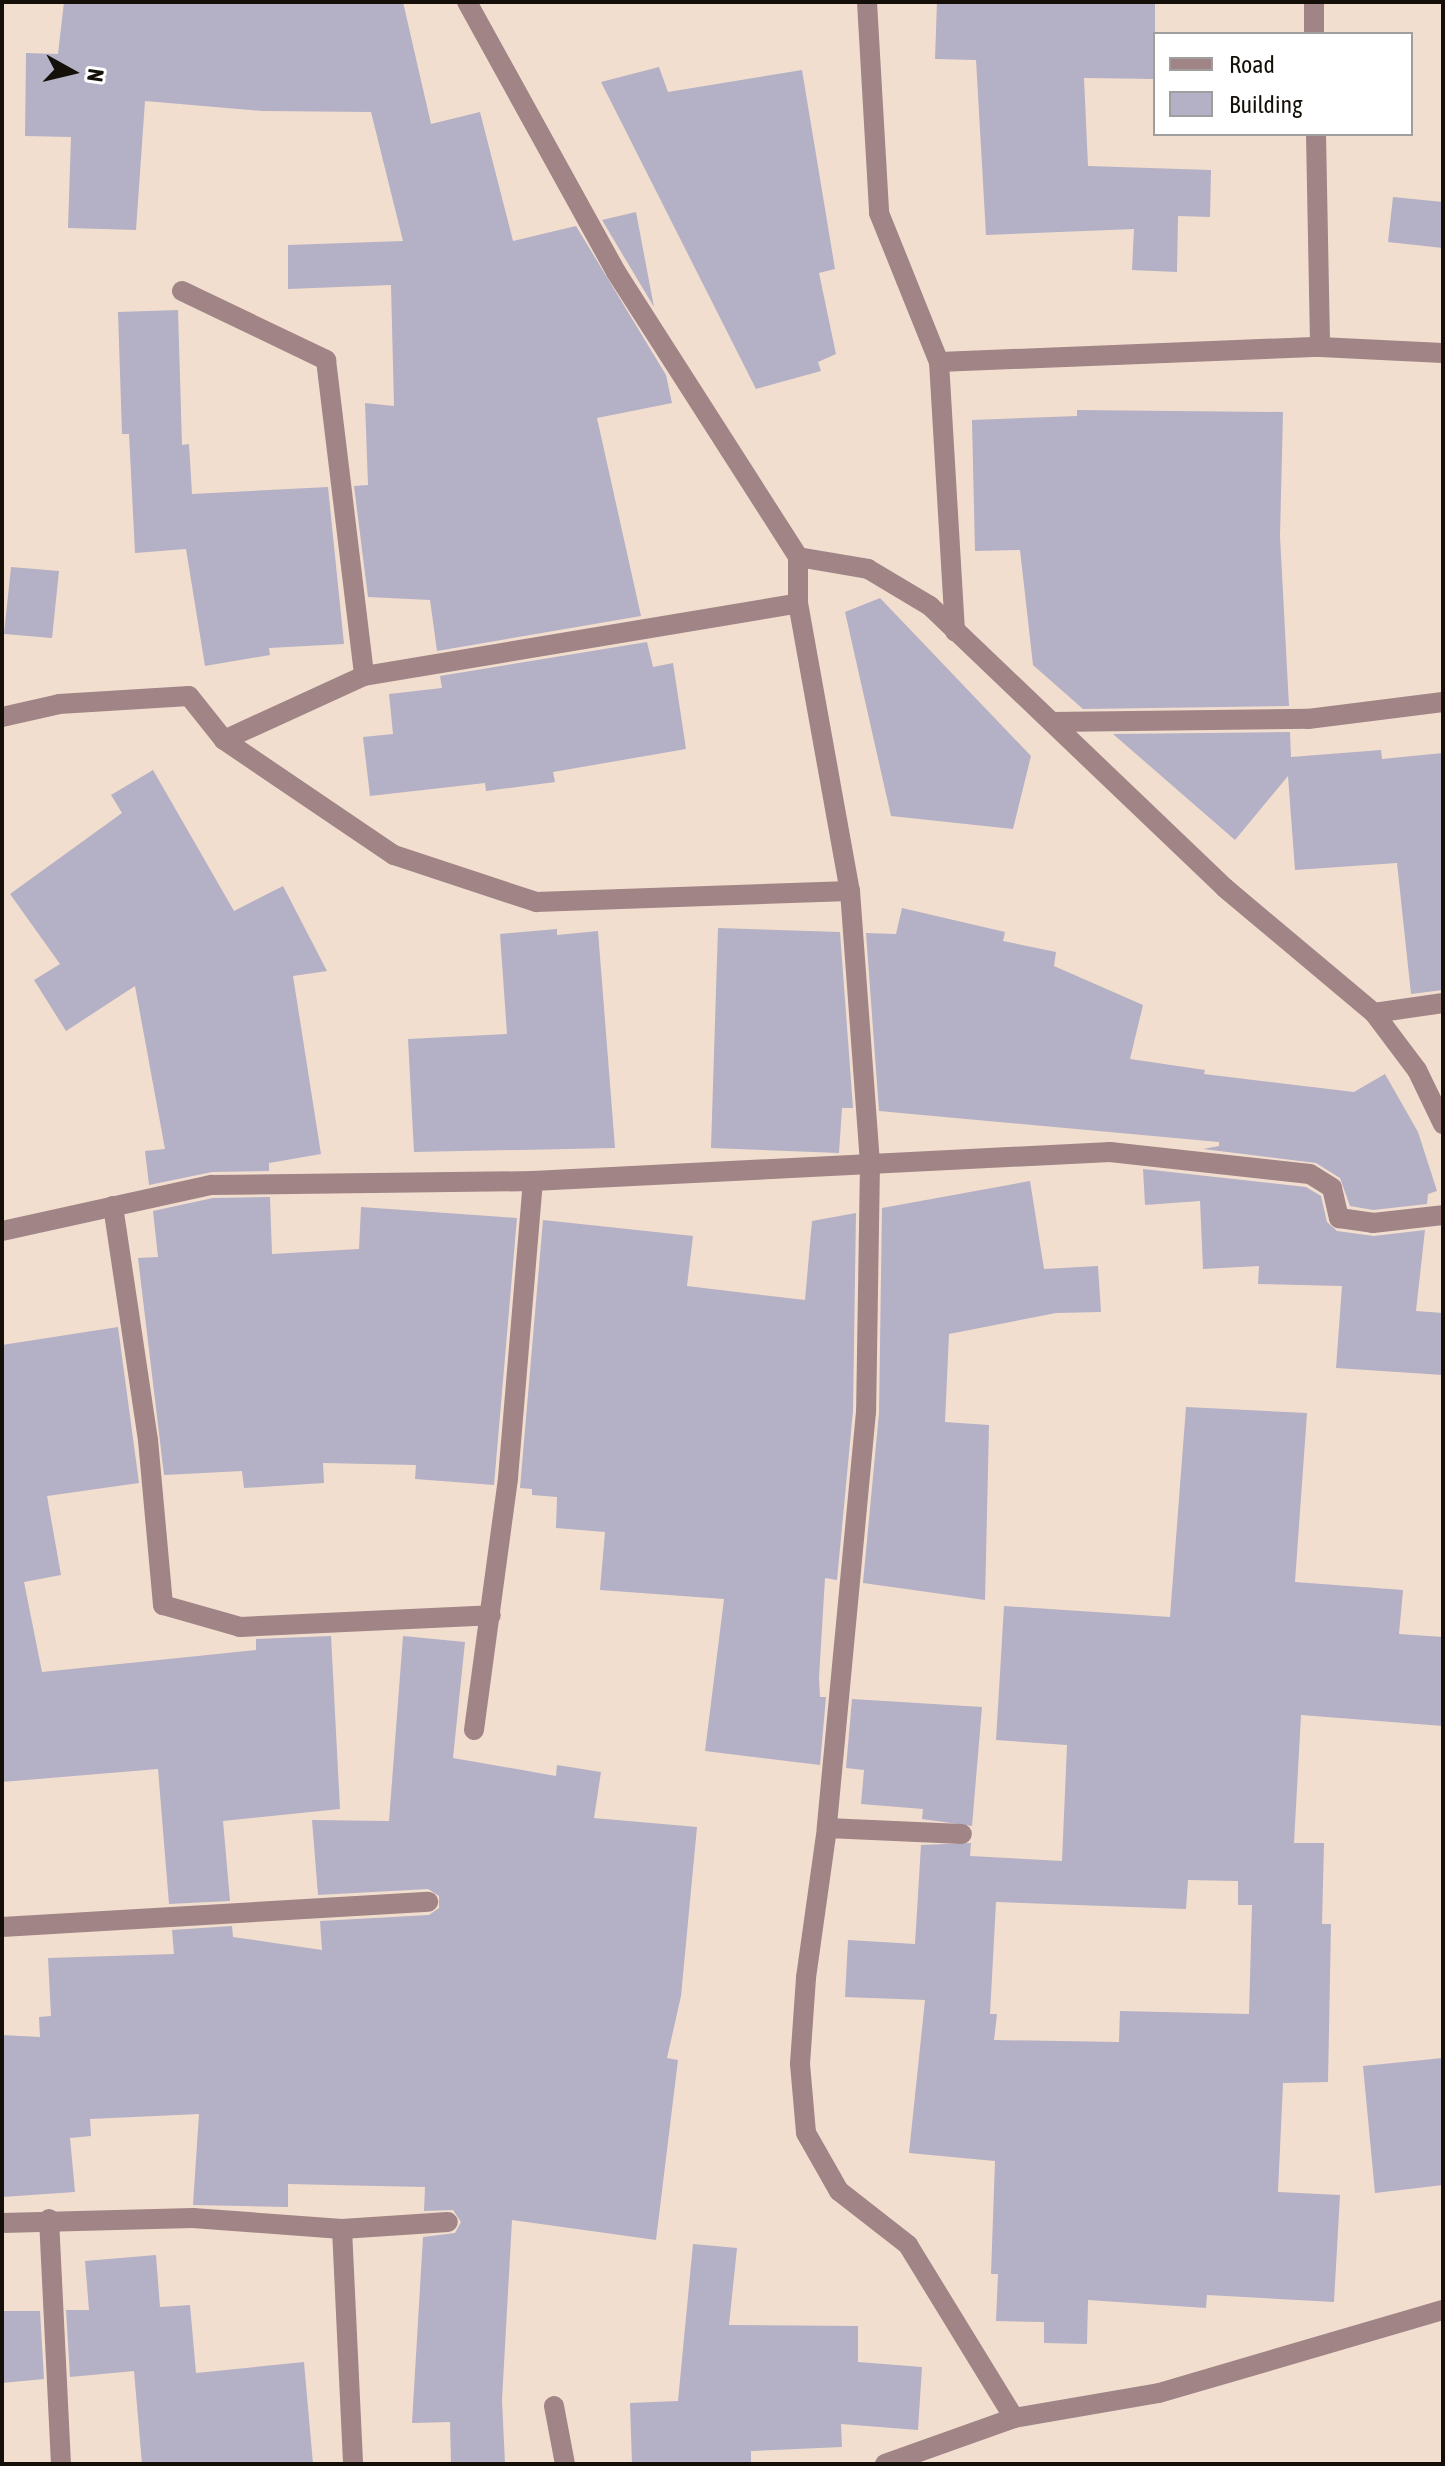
<!DOCTYPE html>
<html>
<head>
<meta charset="utf-8">
<style>
	body { margin:0 }
	#map { position:relative; width:1445px; height:2466px; overflow:hidden; background:#f2decf; font-family:"Asap Condensed",sans-serif }
	div>[style] { position:absolute }
	.building>* { inset:0; background:#b4b0c5 }
	.minor>* { height:20px; margin:-10px; padding:0 10px; transform-origin:10px; border-radius:10px; background:#a08486 }
	span { translate:-50% -50%; white-space:nowrap; text-align:center; line-height:1.15; -webkit-text-stroke:7px #fff; paint-order:stroke }
	.frame { position:absolute; inset:0; border:4px solid #150f09; pointer-events:none }
	.legend { position:absolute; left:1153px; top:32px; width:260px; height:104px; box-sizing:border-box; background:#fff; border:2px solid #a19f9d; margin:0; padding:10px 14px; list-style:none; font-size:24px; color:#150f09 }
	.legend li { display:flex; align-items:center; gap:16px; height:40px }
	.legend b { width:40px; border:2px solid #a19f9d }
	.north { position:absolute; left:32px; top:32px; width:80px; height:80px; -webkit-text-stroke:6px #fff; paint-order:stroke; rotate:98deg; font-size:22px; font-weight:700; line-height:32px; text-align:center; color:#150f09 }
	.north::after { content:''; display:block; margin:auto; width:28px; height:36px; background:#150f09; clip-path:polygon(50% 0,100% 100%,50% 72%,0 100%) }
</style>
</head>
<body>
<div id="map">
	<div class="building">
		<i style="clip-path:polygon(64px 2px,403px 2px,431px 124px,480px 112px,513px 241px,576px 226px,666px 375px,672px 403px,597px 418px,641px 616px,437px 651px,430px 600px,368px 597px,354px 486px,368px 485px,365px 403px,394px 406px,391px 285px,288px 289px,288px 245px,403px 241px,371px 112px,263px 111px,145px 101px,136px 230px,68px 228px,71px 137px,25px 136px,26px 53px,58px 54px)"></i>
		<i style="clip-path:polygon(937px 2px,1155px 2px,1155px 79px,1084px 78px,1088px 166px,1211px 170px,1210px 217px,1178px 216px,1177px 272px,1132px 270px,1134px 229px,986px 235px,976px 60px,935px 59px)"></i>
		<i style="clip-path:polygon(659px 67px,668px 92px,802px 70px,835px 269px,819px 273px,836px 354px,818px 362px,821px 371px,756px 389px,601px 82px)"></i>
		<i style="clip-path:polygon(1393px 197px,1443px 202px,1443px 248px,1388px 242px)"></i>
		<i style="clip-path:polygon(636px 212px,654px 307px,602px 220px)"></i>
		<i style="clip-path:polygon(178px 310px,182px 445px,189px 444px,192px 494px,328px 487px,344px 644px,269px 648px,270px 655px,205px 666px,186px 549px,135px 553px,129px 434px,122px 434px,118px 312px)"></i>
		<i style="clip-path:polygon(1077px 410px,1283px 412px,1280px 536px,1289px 706px,1083px 709px,1033px 665px,1020px 550px,975px 551px,972px 420px,1077px 416px)"></i>
		<i style="clip-path:polygon(11px 567px,59px 571px,52px 638px,4px 634px)"></i>
		<i style="clip-path:polygon(880px 598px,1031px 756px,1013px 829px,891px 816px,845px 612px)"></i>
		<i style="clip-path:polygon(647px 642px,653px 667px,673px 663px,686px 749px,553px 772px,555px 782px,486px 791px,485px 783px,370px 796px,363px 737px,393px 734px,389px 694px,442px 688px,440px 676px)"></i>
		<i style="clip-path:polygon(1290px 732px,1291px 757px,1381px 750px,1382px 759px,1443px 753px,1443px 990px,1411px 994px,1397px 863px,1295px 870px,1288px 776px,1235px 840px,1113px 734px)"></i>
		<i style="clip-path:polygon(153px 770px,234px 911px,283px 886px,327px 971px,293px 976px,321px 1154px,269px 1163px,269px 1171px,212px 1172px,149px 1185px,145px 1151px,165px 1149px,135px 986px,66px 1031px,34px 980px,60px 964px,10px 894px,122px 813px,111px 795px)"></i>
		<i style="clip-path:polygon(902px 908px,1005px 932px,1003px 941px,1056px 952px,1054px 966px,1143px 1005px,1130px 1059px,1205px 1070px,1204px 1074px,1354px 1092px,1385px 1074px,1418px 1132px,1437px 1191px,1428px 1194px,1427px 1204px,1373px 1210px,1350px 1206px,1340px 1178px,1316px 1163px,1203px 1149px,1219px 1146px,1219px 1142px,879px 1111px,866px 933px,896px 934px)"></i>
		<i style="clip-path:polygon(718px 928px,840px 932px,853px 1108px,842px 1108px,839px 1153px,711px 1148px)"></i>
		<i style="clip-path:polygon(557px 929px,557px 935px,598px 931px,615px 1148px,414px 1152px,408px 1039px,507px 1034px,500px 934px)"></i>
		<i style="clip-path:polygon(1143px 1169px,1306px 1187px,1321px 1196px,1327px 1222px,1337px 1231px,1374px 1236px,1425px 1230px,1416px 1311px,1443px 1313px,1443px 1375px,1336px 1368px,1342px 1286px,1258px 1284px,1259px 1266px,1203px 1269px,1200px 1201px,1145px 1205px)"></i>
		<i style="clip-path:polygon(1030px 1181px,1044px 1269px,1098px 1266px,1101px 1312px,1056px 1313px,949px 1334px,945px 1422px,989px 1425px,985px 1600px,863px 1583px,879px 1413px,882px 1208px)"></i>
		<i style="clip-path:polygon(270px 1197px,272px 1254px,359px 1249px,361px 1207px,517px 1218px,494px 1485px,415px 1479px,416px 1465px,323px 1463px,324px 1483px,244px 1488px,242px 1471px,164px 1475px,138px 1258px,158px 1257px,153px 1211px,213px 1198px)"></i>
		<i style="clip-path:polygon(856px 1213px,853px 1411px,837px 1580px,825px 1578px,819px 1678px,820px 1697px,826px 1697px,820px 1765px,705px 1751px,724px 1599px,600px 1590px,605px 1532px,556px 1528px,557px 1497px,532px 1495px,532px 1489px,520px 1488px,543px 1220px,693px 1236px,687px 1286px,805px 1300px,812px 1221px)"></i>
		<i style="clip-path:polygon(118px 1327px,139px 1483px,47px 1496px,61px 1575px,24px 1582px,42px 1672px,256px 1650px,256px 1639px,331px 1636px,340px 1809px,223px 1821px,230px 1901px,169px 1904px,158px 1769px,2px 1782px,2px 1345px)"></i>
		<i style="clip-path:polygon(evenodd,1186px 1407px,1307px 1413px,1295px 1582px,1403px 1590px,1399px 1634px,1443px 1637px,1443px 1726px,1301px 1715px,1294px 1843px,1324px 1843px,1322px 1924px,1331px 1924px,1328px 2082px,1283px 2083px,1278px 2192px,1340px 2195px,1334px 2302px,1207px 2295px,1206px 2308px,1088px 2300px,1087px 2344px,1044px 2343px,1044px 2322px,996px 2321px,998px 2274px,991px 2274px,995px 2161px,909px 2153px,925px 2000px,845px 1997px,848px 1940px,915px 1944px,921px 1845px,971px 1843px,970px 1856px,1062px 1861px,1067px 1745px,996px 1740px,1004px 1606px,1170px 1617px,1186px 1407px,1188px 1880px,1238px 1881px,1238px 1905px,1252px 1905px,1249px 2014px,1120px 2011px,1119px 2042px,994px 2040px,997px 2014px,990px 2014px,996px 1902px,1186px 1909px,1188px 1880px)"></i>
		<i style="clip-path:polygon(403px 1636px,465px 1642px,453px 1758px,556px 1776px,557px 1765px,601px 1772px,594px 1818px,697px 1827px,681px 1996px,667px 2058px,678px 2060px,656px 2240px,512px 2220px,502px 2400px,505px 2464px,451px 2464px,450px 2422px,412px 2423px,423px 2237px,455px 2233px,461px 2222px,453px 2210px,424px 2211px,425px 2187px,288px 2184px,288px 2207px,193px 2205px,199px 2114px,90px 2119px,91px 2136px,70px 2138px,75px 2192px,2px 2197px,2px 2035px,40px 2037px,39px 2017px,51px 2016px,48px 1958px,174px 1954px,172px 1930px,232px 1926px,233px 1937px,322px 1950px,320px 1921px,429px 1915px,439px 1908px,439px 1896px,428px 1889px,318px 1895px,312px 1820px,389px 1821px)"></i>
		<i style="clip-path:polygon(852px 1699px,982px 1707px,972px 1826px,922px 1819px,923px 1809px,861px 1804px,864px 1770px,846px 1768px)"></i>
		<i style="clip-path:polygon(1443px 2058px,1443px 2185px,1375px 2193px,1363px 2066px)"></i>
		<i style="clip-path:polygon(693px 2244px,737px 2248px,729px 2325px,858px 2326px,858px 2362px,922px 2367px,918px 2430px,841px 2424px,842px 2447px,751px 2451px,751px 2464px,632px 2464px,630px 2403px,678px 2401px)"></i>
		<i style="clip-path:polygon(156px 2255px,160px 2307px,190px 2305px,196px 2373px,304px 2362px,313px 2464px,142px 2464px,134px 2371px,70px 2377px,66px 2310px,89px 2310px,85px 2261px)"></i>
		<i style="clip-path:polygon(2px 2311px,40px 2311px,44px 2379px,2px 2383px)"></i>
	</div>
	<div class="minor">
		<i style="left:467px;top:2px;width:308px;rotate:61.1deg"></i>
		<i style="left:616px;top:272px;width:338px;rotate:57.4deg"></i>
		<i style="left:798px;top:557px;width:71px;rotate:9.7deg"></i>
		<i style="left:868px;top:569px;width:72px;rotate:30.8deg"></i>
		<i style="left:930px;top:606px;width:408px;rotate:43.7deg"></i>
		<i style="left:1225px;top:888px;width:194px;rotate:40deg"></i>
		<i style="left:1374px;top:1013px;width:71px;rotate:53deg"></i>
		<i style="left:1417px;top:1070px;width:60px;rotate:64.3deg"></i>
		<i style="left:867px;top:2px;width:211px;rotate:86.7deg"></i>
		<i style="left:879px;top:213px;width:161px;rotate:68.1deg"></i>
		<i style="left:939px;top:362px;width:270px;rotate:86.6deg"></i>
		<i style="left:1314px;top:2px;width:32px;rotate:90deg"></i>
		<i style="left:1316px;top:134px;width:213px;rotate:88.9deg"></i>
		<i style="left:182px;top:291px;width:160px;rotate:25.6deg"></i>
		<i style="left:326px;top:360px;width:318px;rotate:83.1deg"></i>
		<i style="left:939px;top:362px;width:381px;rotate:-2.3deg"></i>
		<i style="left:1320px;top:347px;width:123px;rotate:2.8deg"></i>
		<i style="left:798px;top:557px;width:46px;rotate:90deg"></i>
		<i style="left:798px;top:603px;width:293px;rotate:79.8deg"></i>
		<i style="left:850px;top:891px;width:273px;rotate:85.8deg"></i>
		<i style="left:870px;top:1163px;width:249px;rotate:90.9deg"></i>
		<i style="left:866px;top:1412px;width:418px;rotate:95.4deg"></i>
		<i style="left:827px;top:1828px;width:151px;rotate:98deg"></i>
		<i style="left:806px;top:1978px;width:86px;rotate:94deg"></i>
		<i style="left:800px;top:2064px;width:69px;rotate:85deg"></i>
		<i style="left:806px;top:2133px;width:67px;rotate:60.4deg"></i>
		<i style="left:839px;top:2191px;width:88px;rotate:38deg"></i>
		<i style="left:908px;top:2245px;width:203px;rotate:58.5deg"></i>
		<i style="left:2px;top:717px;width:58px;rotate:-12.8deg"></i>
		<i style="left:59px;top:704px;width:130px;rotate:-3.5deg"></i>
		<i style="left:189px;top:696px;width:56px;rotate:51.5deg"></i>
		<i style="left:224px;top:740px;width:154px;rotate:-24.6deg"></i>
		<i style="left:364px;top:676px;width:440px;rotate:-9.5deg"></i>
		<i style="left:1052px;top:722px;width:256px;rotate:-0.7deg"></i>
		<i style="left:1308px;top:719px;width:136px;rotate:-7.2deg"></i>
		<i style="left:224px;top:740px;width:205px;rotate:34.1deg"></i>
		<i style="left:394px;top:855px;width:150px;rotate:18.3deg"></i>
		<i style="left:536px;top:902px;width:314px;rotate:-2deg"></i>
		<i style="left:1374px;top:1013px;width:70px;rotate:-8.2deg"></i>
		<i style="left:113px;top:1206px;width:237px;rotate:81.5deg"></i>
		<i style="left:148px;top:1440px;width:166px;rotate:84.8deg"></i>
		<i style="left:163px;top:1605px;width:80px;rotate:15.9deg"></i>
		<i style="left:240px;top:1627px;width:251px;rotate:-2.7deg"></i>
		<i style="left:2px;top:1231px;width:215px;rotate:-12.4deg"></i>
		<i style="left:212px;top:1185px;width:321px;rotate:-0.7deg"></i>
		<i style="left:533px;top:1181px;width:578px;rotate:-2.88deg"></i>
		<i style="left:1110px;top:1152px;width:201px;rotate:6.3deg"></i>
		<i style="left:1310px;top:1174px;width:26px;rotate:32deg"></i>
		<i style="left:1332px;top:1188px;width:31px;rotate:77deg"></i>
		<i style="left:1339px;top:1218px;width:34px;rotate:8deg"></i>
		<i style="left:1373px;top:1223px;width:70px;rotate:-6.5deg"></i>
		<i style="left:474px;top:1730px;width:254px;rotate:-82.3deg"></i>
		<i style="left:508px;top:1478px;width:298px;rotate:-85.2deg"></i>
		<i style="left:827px;top:1828px;width:135px;rotate:2.5deg"></i>
		<i style="left:2px;top:1927px;width:427px;rotate:-3.4deg"></i>
		<i style="left:49px;top:2219px;width:245px;rotate:87.2deg"></i>
		<i style="left:2px;top:2223px;width:191px;rotate:-1.5deg"></i>
		<i style="left:193px;top:2218px;width:149px;rotate:4.2deg"></i>
		<i style="left:342px;top:2229px;width:106px;rotate:-3.8deg"></i>
		<i style="left:342px;top:2229px;width:235px;rotate:87.3deg"></i>
		<i style="left:554px;top:2406px;width:59px;rotate:79.3deg"></i>
		<i style="left:885px;top:2464px;width:137px;rotate:-19.6deg"></i>
		<i style="left:1014px;top:2418px;width:147px;rotate:-9.8deg"></i>
		<i style="left:1159px;top:2393px;width:296px;rotate:-16.3deg"></i>
	</div>
	<div class="frame"></div>
	<ul class="legend">
	<li><b style="height:10px;background:#a08486"></b>Road</li>
	<li><b style="height:22px;background:#b4b0c5"></b>Building</li>
	</ul>
	<div class="north">N</div>
</div>
</body>
</html>
